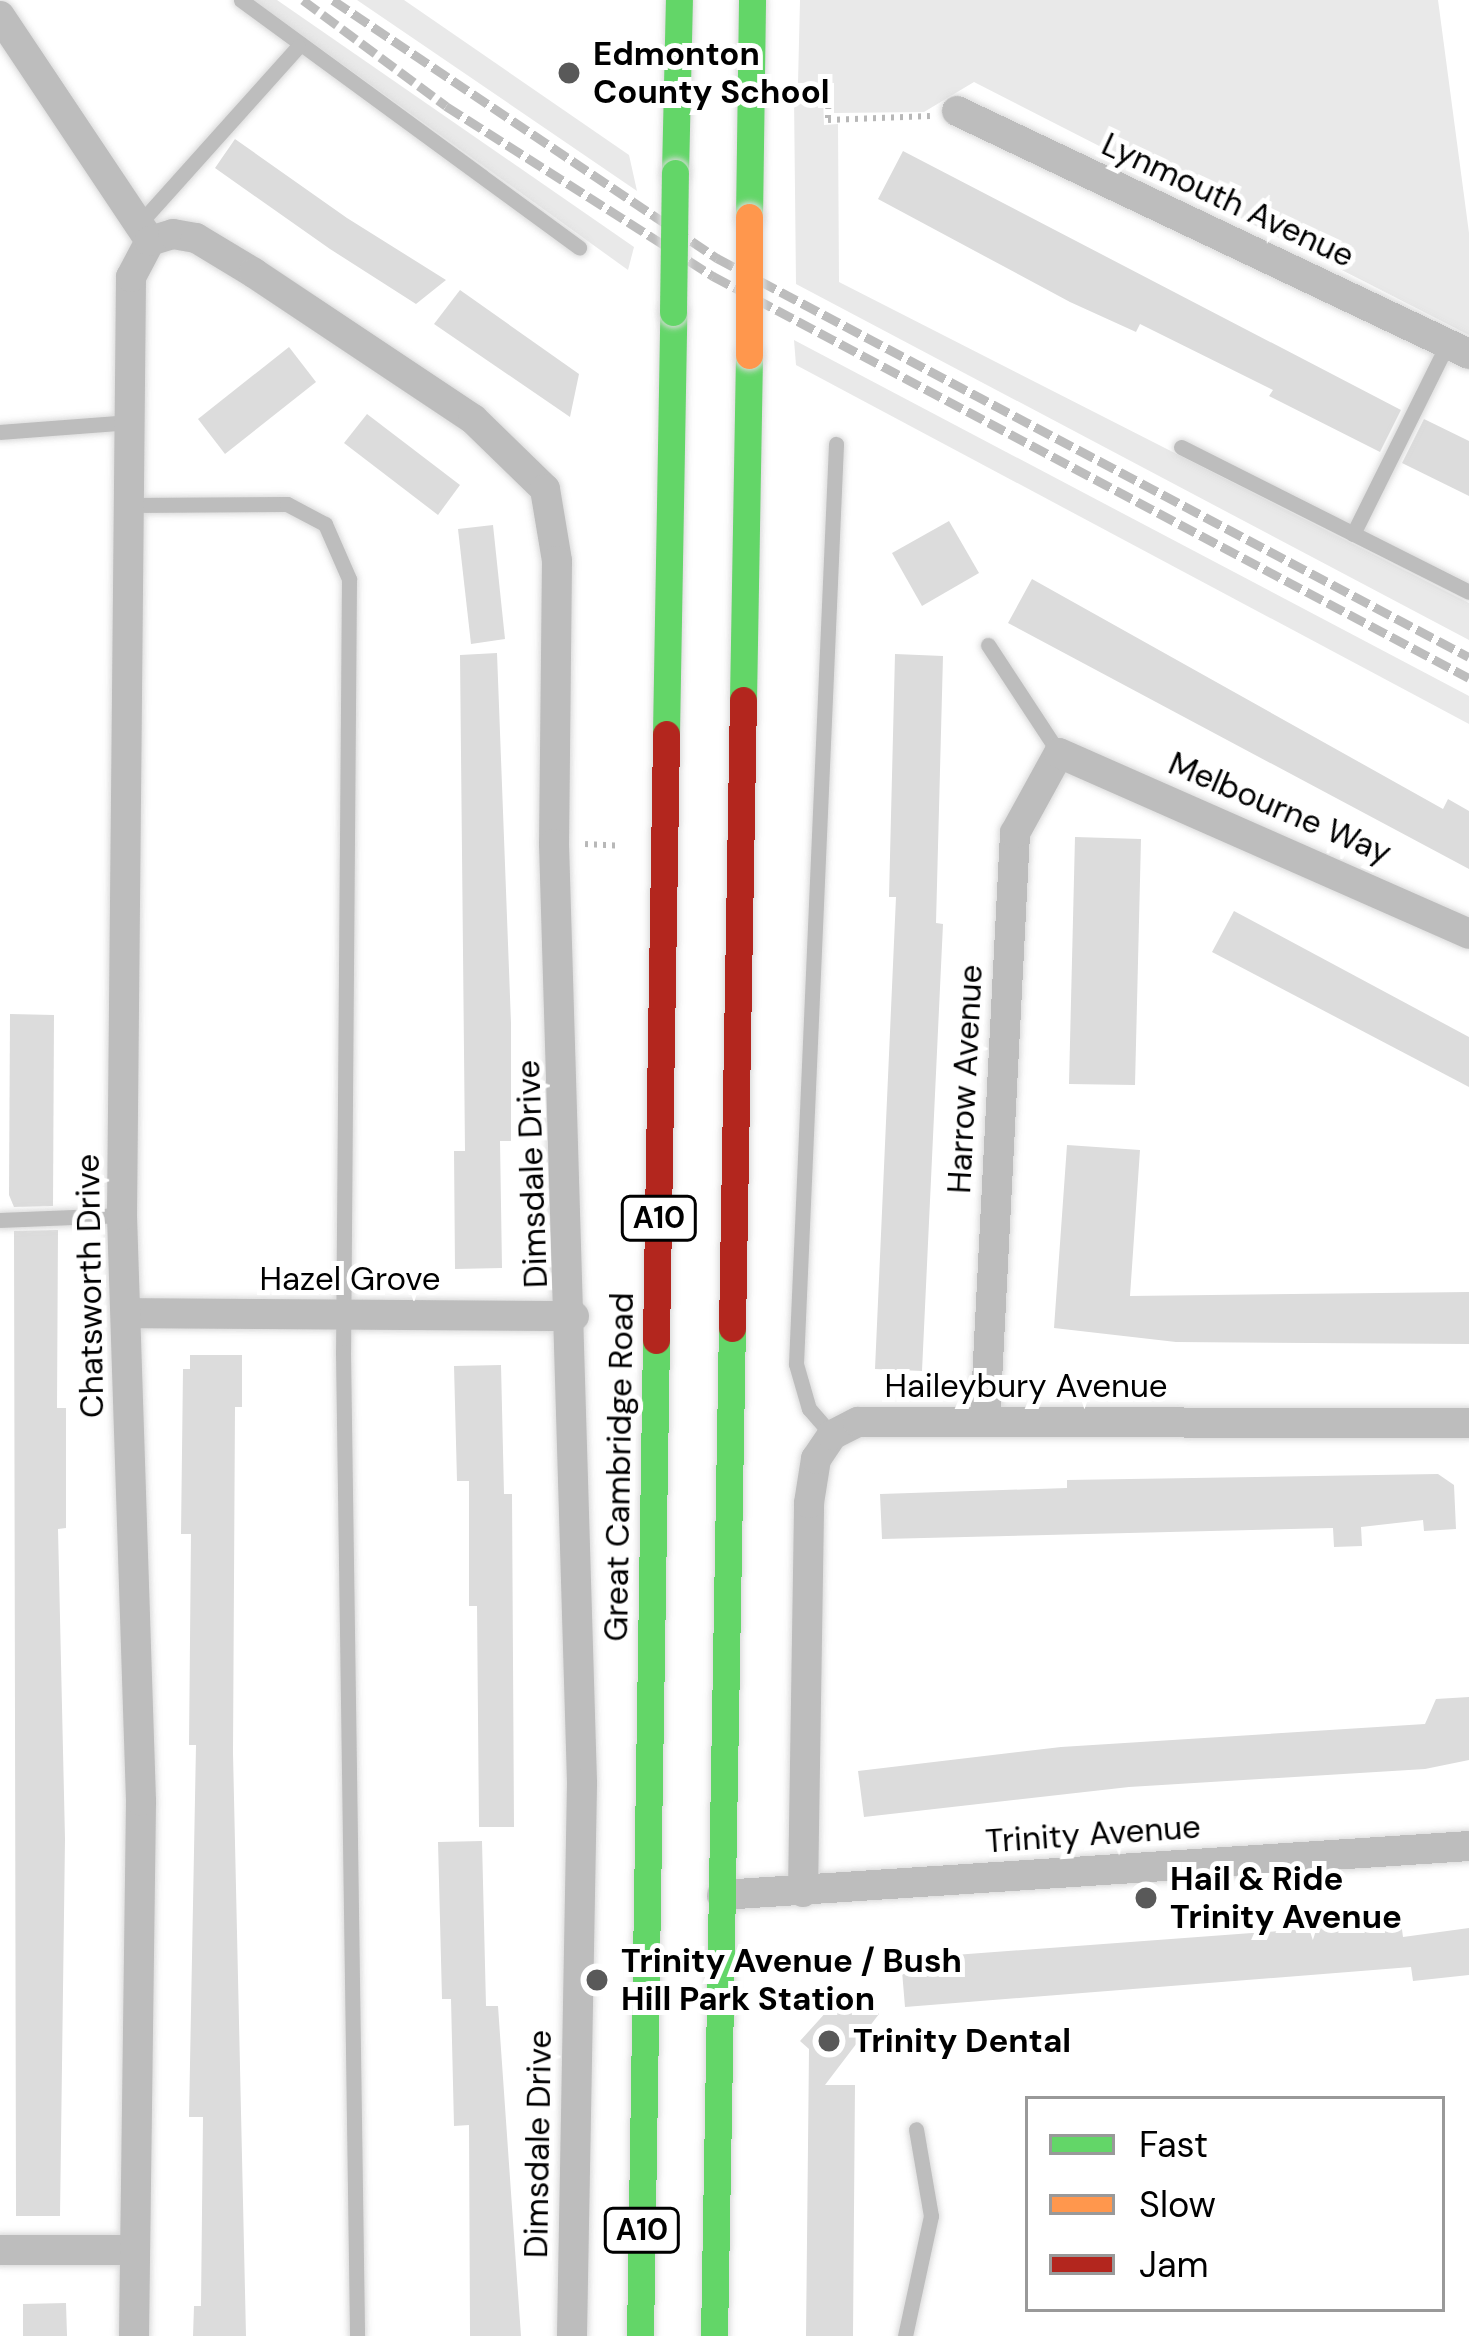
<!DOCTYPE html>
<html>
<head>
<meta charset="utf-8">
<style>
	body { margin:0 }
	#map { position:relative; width:1469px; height:2336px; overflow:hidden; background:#fff; font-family:"DM Sans",sans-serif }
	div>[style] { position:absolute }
	.green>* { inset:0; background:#e9e9e9 }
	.building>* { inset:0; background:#dcdcdc }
	.path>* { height:6px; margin-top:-3px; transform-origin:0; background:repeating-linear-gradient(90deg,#b8b8b8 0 3px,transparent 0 9px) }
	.roads { filter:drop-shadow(0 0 3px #dbdbdb) drop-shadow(0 0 3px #dbdbdb) }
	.lane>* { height:15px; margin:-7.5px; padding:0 7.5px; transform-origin:7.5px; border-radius:7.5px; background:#bdbdbd }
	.street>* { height:30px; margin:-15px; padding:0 15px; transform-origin:15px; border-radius:15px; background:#bdbdbd }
	.fast>* { height:27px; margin:-13.5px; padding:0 13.5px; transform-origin:13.5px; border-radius:13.5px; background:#63d668 }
	.jam>* { height:27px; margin:-13.5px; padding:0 13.5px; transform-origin:13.5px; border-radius:13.5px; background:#b3261e }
	.rail>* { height:9px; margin-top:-4.5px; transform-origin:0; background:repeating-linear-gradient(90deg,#bdbdbd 0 18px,transparent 0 24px) }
	.bridges { filter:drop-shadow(0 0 3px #dbdbdb) drop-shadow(0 0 3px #dbdbdb) }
	.fast-bridge>* { height:27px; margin:-13.5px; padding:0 13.5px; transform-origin:13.5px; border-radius:13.5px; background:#63d668 }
	.slow-bridge>* { height:27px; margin:-13.5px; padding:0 13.5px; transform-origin:13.5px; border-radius:13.5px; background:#ff974d }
	.dots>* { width:33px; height:33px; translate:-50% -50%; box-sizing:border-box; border:6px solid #fff; border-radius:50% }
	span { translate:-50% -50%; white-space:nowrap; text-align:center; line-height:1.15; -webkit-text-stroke:10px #fff; paint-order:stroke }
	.shield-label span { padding:3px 9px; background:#fff; border:3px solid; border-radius:9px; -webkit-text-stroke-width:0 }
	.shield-label { font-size:30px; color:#000; font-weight:700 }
	.poi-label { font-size:33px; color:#000; font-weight:700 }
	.left { translate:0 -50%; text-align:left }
	.street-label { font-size:33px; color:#000 }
	.legend { position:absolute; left:1025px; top:2096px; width:420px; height:216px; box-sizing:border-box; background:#fff; border:3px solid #999; margin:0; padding:15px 21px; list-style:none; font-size:36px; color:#000 }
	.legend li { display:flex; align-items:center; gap:24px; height:60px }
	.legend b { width:60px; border:3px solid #999 }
</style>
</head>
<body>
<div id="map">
	<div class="green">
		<i style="clip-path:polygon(253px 0,277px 0,634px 247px,628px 270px)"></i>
		<i style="clip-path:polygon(357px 0,404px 0,629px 155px,637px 191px)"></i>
		<i style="clip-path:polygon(800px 0,1438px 0,1469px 233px,1469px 335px,974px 82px,924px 112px,834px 113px,834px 83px,798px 83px)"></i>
		<i style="clip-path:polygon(823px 95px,824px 125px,838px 124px,839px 282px,1469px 603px,1469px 640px,796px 284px,794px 97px)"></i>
		<i style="clip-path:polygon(794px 340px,1469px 696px,1469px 724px,796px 365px)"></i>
	</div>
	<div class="building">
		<i style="clip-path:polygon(235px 139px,347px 218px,446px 280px,416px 304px,330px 249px,215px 168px)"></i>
		<i style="clip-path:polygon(903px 151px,1401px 410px,1380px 452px,1269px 396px,1273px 390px,1140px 324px,1136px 332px,1070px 302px,878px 199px)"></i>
		<i style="clip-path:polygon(460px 290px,579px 374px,570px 417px,434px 324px)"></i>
		<i style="clip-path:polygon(289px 347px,316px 382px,225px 454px,198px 419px)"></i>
		<i style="clip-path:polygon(367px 414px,460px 485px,438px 515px,344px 443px)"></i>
		<i style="clip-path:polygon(1424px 419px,1469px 441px,1469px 496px,1402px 463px)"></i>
		<i style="clip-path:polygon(949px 521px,979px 573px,922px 606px,892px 553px)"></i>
		<i style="clip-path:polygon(493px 525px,505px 639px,471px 644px,458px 529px)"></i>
		<i style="clip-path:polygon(1032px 579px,1443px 809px,1448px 799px,1469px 811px,1469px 869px,1008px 623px)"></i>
		<i style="clip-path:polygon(497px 653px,511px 1023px,511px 1141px,500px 1141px,502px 1268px,455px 1269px,454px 1151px,465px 1151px,460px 655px)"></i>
		<i style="clip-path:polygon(895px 654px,943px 656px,936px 923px,943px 924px,922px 1371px,875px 1369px,896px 897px,889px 897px)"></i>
		<i style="clip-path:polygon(1075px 837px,1141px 839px,1135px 1085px,1069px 1084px)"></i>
		<i style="clip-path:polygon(1234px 911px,1469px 1037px,1469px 1087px,1212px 952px)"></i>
		<i style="clip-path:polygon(10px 1014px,54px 1015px,53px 1206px,14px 1207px,9px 1195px)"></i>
		<i style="clip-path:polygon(1067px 1145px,1140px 1150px,1130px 1296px,1469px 1292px,1469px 1344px,1176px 1342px,1054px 1328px)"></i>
		<i style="clip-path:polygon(58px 1230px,57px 1408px,66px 1408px,66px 1528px,58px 1529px,65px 1839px,60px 2216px,16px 2216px,14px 1231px)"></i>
		<i style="clip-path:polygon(190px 1355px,242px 1355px,242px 1407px,235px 1407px,233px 1753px,246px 2336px,193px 2336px,194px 2306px,201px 2306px,203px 2117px,189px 2117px,196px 1745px,189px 1745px,191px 1534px,181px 1534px,183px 1369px,190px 1369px)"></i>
		<i style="clip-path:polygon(501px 1365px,504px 1494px,512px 1494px,514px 1827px,479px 1827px,477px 1606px,469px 1606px,469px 1481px,457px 1481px,454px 1366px)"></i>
		<i style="clip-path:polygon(1438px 1474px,1454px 1485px,1456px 1529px,1424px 1531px,1423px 1520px,1361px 1527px,1362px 1546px,1334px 1547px,1333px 1528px,882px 1539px,880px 1494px,1067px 1488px,1067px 1480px)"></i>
		<i style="clip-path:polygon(1469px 1697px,1469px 1760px,1425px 1769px,1129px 1787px,864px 1817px,858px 1771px,1061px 1747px,1425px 1724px,1436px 1699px)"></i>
		<i style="clip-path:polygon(482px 1841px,486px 2006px,498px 2006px,521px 2336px,470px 2336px,469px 2125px,454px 2126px,451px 1999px,442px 1999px,438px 1842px)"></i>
		<i style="clip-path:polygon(1401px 1922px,1403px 1937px,1469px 1928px,1469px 1975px,1413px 1981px,1411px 1967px,905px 2007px,901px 1959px)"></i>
		<i style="clip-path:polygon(847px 1989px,879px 2014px,825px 2085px,855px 2085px,853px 2336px,806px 2336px,809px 2049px,800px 2041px)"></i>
		<i style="clip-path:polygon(66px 2303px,67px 2336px,23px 2336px,23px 2304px)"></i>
	</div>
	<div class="path">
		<i style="left:795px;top:88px;width:34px"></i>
		<i style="left:829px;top:88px;width:32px;rotate:92deg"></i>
		<i style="left:828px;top:120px;width:102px;rotate:-2.2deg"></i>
		<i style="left:585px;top:844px;width:35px;rotate:3deg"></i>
	</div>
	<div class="roads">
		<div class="lane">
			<i style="left:241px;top:0;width:419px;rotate:36.2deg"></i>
			<i style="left:139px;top:224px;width:238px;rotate:-48.1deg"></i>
			<i style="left:0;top:432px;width:130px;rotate:-4.4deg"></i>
			<i style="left:1181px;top:447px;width:322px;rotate:26.7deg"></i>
			<i style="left:129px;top:505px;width:158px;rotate:-0.4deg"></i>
			<i style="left:287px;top:504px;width:43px;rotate:27.8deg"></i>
			<i style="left:325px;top:524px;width:60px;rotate:66.4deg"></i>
			<i style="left:349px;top:579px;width:773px;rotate:90.44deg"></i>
			<i style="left:343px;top:1352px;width:984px;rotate:89.18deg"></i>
			<i style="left:1353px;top:534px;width:213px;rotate:-63.6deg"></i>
			<i style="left:988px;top:645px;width:129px;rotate:56.7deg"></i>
			<i style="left:0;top:1220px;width:122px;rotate:-2.3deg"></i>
			<i style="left:832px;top:1435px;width:35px;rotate:-131deg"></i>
			<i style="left:809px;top:1409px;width:47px;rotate:-106.1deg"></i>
			<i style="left:796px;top:1364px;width:921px;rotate:-87.51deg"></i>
			<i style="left:905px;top:2336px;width:123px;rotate:-77.8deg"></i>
			<i style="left:931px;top:2216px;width:88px;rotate:-99.8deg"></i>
		</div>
		<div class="street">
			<i style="left:0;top:16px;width:270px;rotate:56.3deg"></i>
			<i style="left:957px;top:111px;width:567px;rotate:25.39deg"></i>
			<i style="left:126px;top:1313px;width:448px;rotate:0.4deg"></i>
			<i style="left:985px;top:1420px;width:588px;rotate:-87.07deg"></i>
			<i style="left:1015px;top:833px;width:91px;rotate:-61.2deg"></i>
			<i style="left:1059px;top:753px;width:448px;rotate:23.8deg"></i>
			<i style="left:803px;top:1892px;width:389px;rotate:-89.1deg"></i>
			<i style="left:809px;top:1503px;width:45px;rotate:-81deg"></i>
			<i style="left:816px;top:1459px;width:29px;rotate:-56deg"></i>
			<i style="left:832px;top:1435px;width:29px;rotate:-27deg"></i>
			<i style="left:858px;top:1422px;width:611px;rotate:0.09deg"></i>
			<i style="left:722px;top:1895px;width:749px;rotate:-3.75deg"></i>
			<i style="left:0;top:2250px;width:130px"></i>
			<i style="left:134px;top:2336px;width:535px;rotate:-89.25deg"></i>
			<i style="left:141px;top:1801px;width:586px;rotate:-91.86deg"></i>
			<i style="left:122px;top:1215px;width:938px;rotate:-89.45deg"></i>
			<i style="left:131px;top:277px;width:41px;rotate:-62.2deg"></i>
			<i style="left:150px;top:241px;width:24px;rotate:-17deg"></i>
			<i style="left:173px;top:234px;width:23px;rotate:10deg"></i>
			<i style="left:196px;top:238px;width:68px;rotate:31.1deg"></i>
			<i style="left:254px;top:273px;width:263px;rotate:33.7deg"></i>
			<i style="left:473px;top:419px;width:100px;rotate:44.2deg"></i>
			<i style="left:545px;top:489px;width:73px;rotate:80.5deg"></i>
			<i style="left:557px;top:561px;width:283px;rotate:90.6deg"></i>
			<i style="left:554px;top:844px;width:940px;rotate:88.29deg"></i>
			<i style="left:582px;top:1784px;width:552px;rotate:91.04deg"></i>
		</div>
		<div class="fast">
			<i style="left:675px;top:173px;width:173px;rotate:-88.7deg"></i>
			<i style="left:749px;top:217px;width:217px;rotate:-89.2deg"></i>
			<i style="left:743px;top:700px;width:345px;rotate:-89deg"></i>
			<i style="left:666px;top:734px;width:422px;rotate:-89deg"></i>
			<i style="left:640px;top:2336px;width:996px;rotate:-89.08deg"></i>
			<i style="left:714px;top:2336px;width:1008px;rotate:-88.98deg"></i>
		</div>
		<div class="jam">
			<i style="left:732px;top:1328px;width:628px;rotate:-89deg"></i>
			<i style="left:656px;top:1340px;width:606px;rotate:-89.05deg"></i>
		</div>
	</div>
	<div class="rail">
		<i style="left:303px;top:0;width:178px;rotate:36.5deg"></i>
		<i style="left:446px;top:106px;width:317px;rotate:32.5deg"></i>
		<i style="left:713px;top:276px;width:856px;rotate:28deg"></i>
		<i style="left:333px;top:0;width:463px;rotate:33.9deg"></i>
		<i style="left:717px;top:258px;width:851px;rotate:27.95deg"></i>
	</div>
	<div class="bridges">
		<div class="fast-bridge">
			<i style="left:673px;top:312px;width:139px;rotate:-89.2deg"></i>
		</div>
		<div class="slow-bridge">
			<i style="left:749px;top:217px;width:138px;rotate:90deg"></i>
		</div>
	</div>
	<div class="dots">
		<i style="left:569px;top:73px;background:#595959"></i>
		<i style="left:1146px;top:1898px;background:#595959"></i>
		<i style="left:597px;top:1980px;background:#595959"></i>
		<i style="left:829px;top:2041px;background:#595959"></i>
	</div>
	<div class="shield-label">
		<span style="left:659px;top:1218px">A10</span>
		<span style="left:642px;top:2230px">A10</span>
	</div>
	<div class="poi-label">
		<span class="left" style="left:593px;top:73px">Edmonton<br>County School</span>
		<span class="left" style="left:1170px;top:1898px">Hail &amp; Ride<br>Trinity Avenue</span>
		<span class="left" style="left:621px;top:1980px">Trinity Avenue / Bush<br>Hill Park Station</span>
		<span class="left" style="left:853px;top:2041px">Trinity Dental</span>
	</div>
	<div class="street-label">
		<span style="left:1228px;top:200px;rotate:25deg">Lynmouth Avenue</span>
		<span style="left:1280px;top:808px;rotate:23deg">Melbourne Way</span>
		<span style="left:965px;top:1079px;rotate:-87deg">Harrow Avenue</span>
		<span style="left:532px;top:1174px;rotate:-92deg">Dimsdale Drive</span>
		<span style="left:350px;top:1279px">Hazel Grove</span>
		<span style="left:90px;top:1286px;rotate:-91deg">Chatsworth Drive</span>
		<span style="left:1026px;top:1386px">Haileybury Avenue</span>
		<span style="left:619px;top:1467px;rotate:-89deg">Great Cambridge Road</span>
		<span style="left:1093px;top:1834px;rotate:-4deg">Trinity Avenue</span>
		<span style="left:538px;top:2144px;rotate:-89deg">Dimsdale Drive</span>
	</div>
	<ul class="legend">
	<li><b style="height:15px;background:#63d668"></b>Fast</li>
	<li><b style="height:15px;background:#ff974d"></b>Slow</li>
	<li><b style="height:15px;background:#b3261e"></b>Jam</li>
	</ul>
</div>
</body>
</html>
